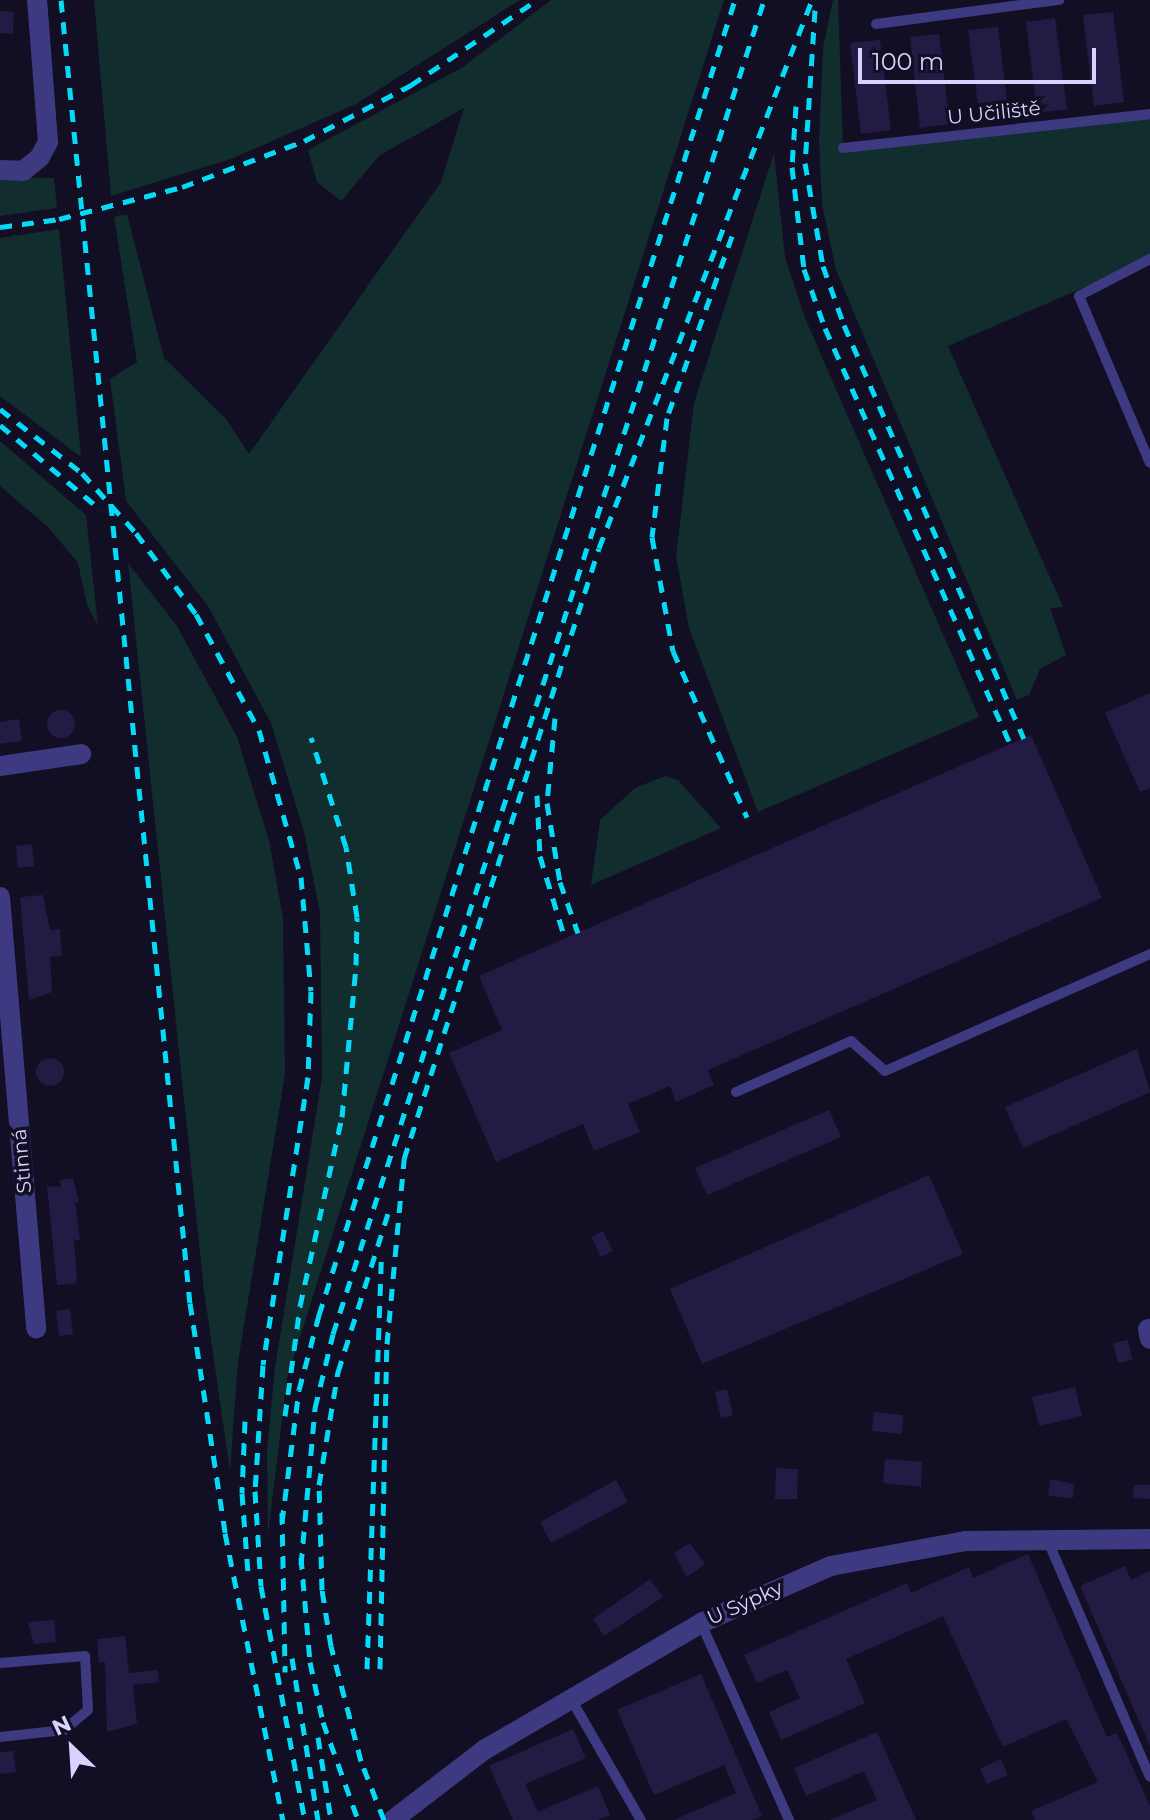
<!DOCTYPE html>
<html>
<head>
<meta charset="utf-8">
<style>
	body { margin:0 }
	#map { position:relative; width:1150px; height:1820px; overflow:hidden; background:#120e23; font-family:Montserrat,sans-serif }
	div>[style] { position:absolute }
	.green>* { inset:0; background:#122d2d }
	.building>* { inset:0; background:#241b44 }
	.round { border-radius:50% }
	.service>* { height:10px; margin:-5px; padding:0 5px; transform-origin:5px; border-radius:5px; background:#3e3a81 }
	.minor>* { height:20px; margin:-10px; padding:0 10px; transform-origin:10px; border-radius:10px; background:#3e3a81 }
	.rail>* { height:5px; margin-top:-2.5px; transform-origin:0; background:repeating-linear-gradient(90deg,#05daf7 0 12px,transparent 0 22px) }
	span { translate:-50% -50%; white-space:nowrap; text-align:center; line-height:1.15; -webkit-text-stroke:7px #120e23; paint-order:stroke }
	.street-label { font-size:20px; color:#d7d2fe }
	.north { position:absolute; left:32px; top:1708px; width:80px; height:80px; -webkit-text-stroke:6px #120e23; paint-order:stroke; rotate:335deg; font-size:22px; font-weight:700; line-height:32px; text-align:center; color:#d7d2fe }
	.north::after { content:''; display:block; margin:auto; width:28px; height:36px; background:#d7d2fe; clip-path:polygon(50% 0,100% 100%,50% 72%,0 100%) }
	.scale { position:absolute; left:858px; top:48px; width:238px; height:36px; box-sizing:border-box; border:4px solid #d7d2fe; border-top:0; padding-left:10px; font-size:24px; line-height:28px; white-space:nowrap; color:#d7d2fe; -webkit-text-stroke:6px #120e23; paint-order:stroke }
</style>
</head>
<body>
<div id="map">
	<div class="green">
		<i style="clip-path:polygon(94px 0,520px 0,356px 104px,231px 159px,111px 196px)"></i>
		<i style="clip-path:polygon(551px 0,724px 0,287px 1378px,268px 1535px,267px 1451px,275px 1367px,322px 1077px,320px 913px,304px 832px,271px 723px,208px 606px,126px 501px,110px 379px,137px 362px,114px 217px,127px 214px,164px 358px,226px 419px,249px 454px,441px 182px,464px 108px,380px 155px,341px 201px,317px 182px,308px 150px,463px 67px)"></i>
		<i style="clip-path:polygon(833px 0,838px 0,843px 147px,1150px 114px,1150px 259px,948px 346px,1063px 607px,1050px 608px,1066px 655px,1040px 669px,1029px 695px,1017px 700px,836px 270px,822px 204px,819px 141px,823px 48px)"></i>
		<i style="clip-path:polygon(774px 153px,785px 257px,805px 318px,979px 717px,758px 812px,689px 628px,676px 556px,694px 403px)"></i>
		<i style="clip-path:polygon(0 177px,54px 178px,57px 208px,0 216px)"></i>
		<i style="clip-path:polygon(59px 229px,81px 457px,0 396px,0 238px)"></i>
		<i style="clip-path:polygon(0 441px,86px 515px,98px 626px,87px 605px,78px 563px,48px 527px,0 486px)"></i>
		<i style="clip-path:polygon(128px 563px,177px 626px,237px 737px,269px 840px,283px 918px,285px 1074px,238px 1362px,230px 1471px,204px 1291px)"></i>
		<i style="clip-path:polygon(665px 776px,678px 780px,721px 828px,591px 885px,600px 820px,635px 788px)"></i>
	</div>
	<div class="building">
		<i style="clip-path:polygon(0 11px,14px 12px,13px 34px,0 33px)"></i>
		<i style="clip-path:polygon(1113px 12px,1124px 102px,1094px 106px,1083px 15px)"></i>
		<i style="clip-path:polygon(1055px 18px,1067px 109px,1037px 113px,1026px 22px)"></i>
		<i style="clip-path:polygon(998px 27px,1009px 117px,980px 120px,968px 30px)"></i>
		<i style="clip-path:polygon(939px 34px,950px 124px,920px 128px,910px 37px)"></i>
		<i style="clip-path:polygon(880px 40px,891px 130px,861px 134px,850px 43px)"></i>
		<i style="clip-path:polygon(1150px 693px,1150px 788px,1140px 792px,1105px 713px)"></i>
		<i class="round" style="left:47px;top:710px;width:28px;height:28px"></i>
		<i style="clip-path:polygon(19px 719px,22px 741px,0 744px,0 722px)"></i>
		<i style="clip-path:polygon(1031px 735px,1102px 898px,708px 1070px,714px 1085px,676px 1102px,670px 1086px,628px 1104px,640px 1132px,594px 1151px,583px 1124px,496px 1162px,449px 1053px,502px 1030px,479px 976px)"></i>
		<i style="clip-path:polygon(32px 844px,34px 866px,18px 868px,16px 846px)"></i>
		<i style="clip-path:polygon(43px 895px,50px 930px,60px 929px,62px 956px,50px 957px,52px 992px,29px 1000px,20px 897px)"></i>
		<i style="clip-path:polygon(1137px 1049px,1150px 1092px,1023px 1148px,1005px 1107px)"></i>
		<i class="round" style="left:36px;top:1058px;width:28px;height:28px"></i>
		<i style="clip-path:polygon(829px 1110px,841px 1137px,707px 1195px,695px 1168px)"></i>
		<i style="clip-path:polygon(929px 1175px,963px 1254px,702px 1364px,670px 1289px)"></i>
		<i style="clip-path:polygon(73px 1178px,79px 1202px,75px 1202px,80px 1240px,74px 1240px,77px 1277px,75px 1284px,57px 1285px,47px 1186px,61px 1187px,60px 1180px)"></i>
		<i style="clip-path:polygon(603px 1231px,613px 1251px,601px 1257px,591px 1237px)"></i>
		<i style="clip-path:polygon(70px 1309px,73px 1334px,59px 1336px,56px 1311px)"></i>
		<i style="clip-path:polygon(1128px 1340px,1132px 1360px,1118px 1363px,1113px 1343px)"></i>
		<i style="clip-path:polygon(1075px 1387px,1082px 1416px,1039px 1426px,1032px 1397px)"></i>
		<i style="clip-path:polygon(727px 1389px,733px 1415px,721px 1418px,715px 1392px)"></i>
		<i style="clip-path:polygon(874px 1412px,903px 1415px,902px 1434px,872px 1431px)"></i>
		<i style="clip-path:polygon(885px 1459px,922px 1462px,921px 1487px,883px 1483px)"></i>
		<i style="clip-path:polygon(776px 1468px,798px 1469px,797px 1499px,775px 1499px)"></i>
		<i style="clip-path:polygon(1050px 1479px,1074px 1484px,1073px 1498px,1048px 1496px)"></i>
		<i style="clip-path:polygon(616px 1480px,628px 1502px,551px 1543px,540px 1522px)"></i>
		<i style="clip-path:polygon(1134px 1485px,1150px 1485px,1150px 1499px,1133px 1498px)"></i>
		<i style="clip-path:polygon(690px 1543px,705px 1564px,687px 1577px,674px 1553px)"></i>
		<i style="clip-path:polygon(1028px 1554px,1107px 1737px,1117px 1733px,1150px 1806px,1150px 1820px,1035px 1820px,1031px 1811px,1098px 1782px,1066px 1719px,1003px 1747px,943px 1616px,846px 1659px,865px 1703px,781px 1740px,769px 1712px,800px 1698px,787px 1670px,757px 1683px,744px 1655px,907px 1583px,911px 1593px,969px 1567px,973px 1578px)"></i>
		<i style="clip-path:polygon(1125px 1566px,1131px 1580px,1150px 1571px,1150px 1746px,1080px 1586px)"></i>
		<i style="clip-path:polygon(650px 1579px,663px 1597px,604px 1636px,593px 1619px)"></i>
		<i style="clip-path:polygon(54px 1620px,56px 1642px,34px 1644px,28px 1622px)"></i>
		<i style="clip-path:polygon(125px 1636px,129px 1673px,157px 1670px,159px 1682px,133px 1685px,137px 1724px,107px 1732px,105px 1662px,99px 1663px,97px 1639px)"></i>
		<i style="clip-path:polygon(701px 1674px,762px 1816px,752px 1820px,674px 1820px,736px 1793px,724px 1765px,654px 1795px,617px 1710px)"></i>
		<i style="clip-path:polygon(573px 1729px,586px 1758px,525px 1784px,538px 1812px,598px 1786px,610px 1815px,598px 1820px,513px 1820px,489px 1766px)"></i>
		<i style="clip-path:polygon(877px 1732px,916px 1820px,830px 1820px,877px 1800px,864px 1771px,806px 1796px,794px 1768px)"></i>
		<i style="clip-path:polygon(13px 1751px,16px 1772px,0 1774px,0 1752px)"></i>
		<i style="clip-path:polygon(1001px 1759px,1008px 1775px,987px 1784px,980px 1769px)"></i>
	</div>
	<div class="service">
		<i style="left:876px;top:24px;width:185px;rotate:-7.5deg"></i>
		<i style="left:843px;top:148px;width:309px;rotate:-6.3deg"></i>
		<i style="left:1150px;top:259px;width:80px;rotate:152.5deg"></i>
		<i style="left:1079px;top:296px;width:181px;rotate:67deg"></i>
		<i style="left:736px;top:1092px;width:126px;rotate:-23.9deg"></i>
		<i style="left:851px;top:1041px;width:45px;rotate:41.4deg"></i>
		<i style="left:885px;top:1071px;width:290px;rotate:-23.8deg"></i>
		<i style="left:1047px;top:1539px;width:259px;rotate:66.6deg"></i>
		<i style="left:701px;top:1623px;width:216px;rotate:65.9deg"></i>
		<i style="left:0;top:1663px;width:85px;rotate:-4.7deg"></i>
		<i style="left:85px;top:1656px;width:54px;rotate:86.8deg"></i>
		<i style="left:88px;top:1710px;width:31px;rotate:140deg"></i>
		<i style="left:64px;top:1730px;width:64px;rotate:173.8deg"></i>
		<i style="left:571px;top:1699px;width:140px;rotate:60deg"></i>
	</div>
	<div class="minor">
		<i style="left:0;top:170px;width:23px;rotate:2deg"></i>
		<i style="left:23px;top:171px;width:22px;rotate:-39deg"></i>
		<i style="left:40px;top:157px;width:17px;rotate:-62deg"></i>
		<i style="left:48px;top:142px;width:142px;rotate:-94.4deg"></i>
		<i style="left:0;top:766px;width:82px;rotate:-8.4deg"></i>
		<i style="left:0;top:897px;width:433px;rotate:85.2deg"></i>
		<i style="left:1148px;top:1329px;width:10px;rotate:79deg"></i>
		<i style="left:393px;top:1820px;width:115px;rotate:-37.6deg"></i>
		<i style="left:484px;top:1750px;width:251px;rotate:-30.3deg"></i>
		<i style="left:701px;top:1623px;width:142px;rotate:-23.7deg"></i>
		<i style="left:831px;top:1566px;width:137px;rotate:-10.5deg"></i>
		<i style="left:966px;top:1541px;width:184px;rotate:-0.6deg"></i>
	</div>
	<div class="rail">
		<i style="left:61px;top:0;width:1309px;rotate:84.35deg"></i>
		<i style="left:190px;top:1303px;width:233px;rotate:81.3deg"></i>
		<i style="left:225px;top:1533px;width:293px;rotate:78.6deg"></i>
		<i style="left:815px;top:10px;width:153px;rotate:93.7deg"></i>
		<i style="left:805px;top:163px;width:105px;rotate:80.1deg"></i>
		<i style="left:823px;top:266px;width:63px;rotate:70.4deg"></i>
		<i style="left:844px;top:325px;width:451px;rotate:66.5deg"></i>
		<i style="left:796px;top:106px;width:61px;rotate:93.8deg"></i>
		<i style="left:792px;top:167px;width:103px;rotate:83.3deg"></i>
		<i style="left:804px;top:269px;width:63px;rotate:70.4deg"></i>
		<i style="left:825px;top:328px;width:457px;rotate:66deg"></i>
		<i style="left:0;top:227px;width:60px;rotate:-7.7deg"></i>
		<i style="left:59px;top:219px;width:127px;rotate:-14.6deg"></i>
		<i style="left:182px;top:187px;width:130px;rotate:-20.7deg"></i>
		<i style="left:304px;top:141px;width:121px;rotate:-27.6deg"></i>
		<i style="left:411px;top:85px;width:152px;rotate:-34deg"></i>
		<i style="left:732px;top:236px;width:193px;rotate:109.7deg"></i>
		<i style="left:667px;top:418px;width:120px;rotate:97.2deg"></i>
		<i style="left:652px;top:537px;width:116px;rotate:79.6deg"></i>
		<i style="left:673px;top:651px;width:182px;rotate:66deg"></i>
		<i style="left:0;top:409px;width:104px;rotate:38deg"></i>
		<i style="left:82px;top:473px;width:81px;rotate:48deg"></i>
		<i style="left:136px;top:533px;width:101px;rotate:53.5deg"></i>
		<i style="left:196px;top:614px;width:132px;rotate:61.5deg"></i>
		<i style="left:259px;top:730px;width:153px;rotate:74.1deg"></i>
		<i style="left:301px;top:877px;width:114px;rotate:85deg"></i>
		<i style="left:311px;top:991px;width:86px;rotate:92deg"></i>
		<i style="left:308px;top:1077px;width:291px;rotate:98.9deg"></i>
		<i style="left:263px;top:1365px;width:126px;rotate:93.6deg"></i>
		<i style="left:255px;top:1491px;width:95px;rotate:86.4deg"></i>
		<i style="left:261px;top:1586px;width:238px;rotate:79.4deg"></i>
		<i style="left:0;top:425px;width:132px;rotate:40.1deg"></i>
		<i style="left:555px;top:718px;width:85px;rotate:95.4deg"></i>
		<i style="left:547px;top:803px;width:80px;rotate:80.7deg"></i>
		<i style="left:560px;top:882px;width:54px;rotate:70.6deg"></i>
		<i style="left:537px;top:795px;width:61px;rotate:87.2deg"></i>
		<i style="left:540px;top:856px;width:87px;rotate:73.2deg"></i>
		<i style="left:285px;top:1416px;width:111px;rotate:-82.2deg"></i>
		<i style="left:300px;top:1306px;width:194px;rotate:-77.5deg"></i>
		<i style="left:342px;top:1117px;width:153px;rotate:-84.7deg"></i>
		<i style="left:356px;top:965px;width:48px;rotate:-88.8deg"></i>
		<i style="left:357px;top:917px;width:71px;rotate:-98.9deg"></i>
		<i style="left:346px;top:847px;width:115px;rotate:-107.7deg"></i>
		<i style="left:245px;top:1421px;width:72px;rotate:92.4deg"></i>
		<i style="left:242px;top:1493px;width:79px;rotate:85.7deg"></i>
		<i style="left:282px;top:1512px;width:160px;rotate:88.9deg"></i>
		<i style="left:282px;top:1522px;width:133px;rotate:-82.7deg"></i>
		<i style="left:299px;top:1390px;width:78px;rotate:-75.1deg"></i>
		<i style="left:319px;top:1315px;width:1379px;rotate:-72.45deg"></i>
		<i style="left:301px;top:1557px;width:105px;rotate:85.1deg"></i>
		<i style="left:310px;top:1662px;width:61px;rotate:77.8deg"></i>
		<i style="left:323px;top:1722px;width:104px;rotate:70.3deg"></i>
		<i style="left:301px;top:1565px;width:158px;rotate:-84.9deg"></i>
		<i style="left:315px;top:1408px;width:76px;rotate:-76.3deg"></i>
		<i style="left:333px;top:1334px;width:1402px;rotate:-72.09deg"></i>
		<i style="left:292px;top:1658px;width:164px;rotate:80.9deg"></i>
		<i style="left:367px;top:1669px;width:408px;rotate:-88deg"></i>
		<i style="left:380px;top:1669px;width:325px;rotate:-88.8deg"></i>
		<i style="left:387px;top:1344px;width:186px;rotate:-84.7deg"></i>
		<i style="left:404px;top:1159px;width:641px;rotate:-72.3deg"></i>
		<i style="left:599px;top:548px;width:588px;rotate:-68.76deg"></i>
		<i style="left:318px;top:1737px;width:84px;rotate:81.1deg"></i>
		<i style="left:384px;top:1820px;width:63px;rotate:-111.3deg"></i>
		<i style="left:361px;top:1761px;width:119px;rotate:-104.6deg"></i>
		<i style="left:331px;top:1646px;width:57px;rotate:-99.1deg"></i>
		<i style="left:322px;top:1590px;width:105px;rotate:-91.6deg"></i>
		<i style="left:319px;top:1485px;width:115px;rotate:-80.5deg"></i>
		<i style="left:338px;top:1372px;width:173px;rotate:-72.5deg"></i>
	</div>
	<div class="street-label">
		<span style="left:994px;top:113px;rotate:-6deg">U Učiliště</span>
		<span style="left:22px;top:1161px;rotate:-95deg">Stinná</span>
		<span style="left:745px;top:1603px;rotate:-24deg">U Sýpky</span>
	</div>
	<div class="north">N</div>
	<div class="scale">100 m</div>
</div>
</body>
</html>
